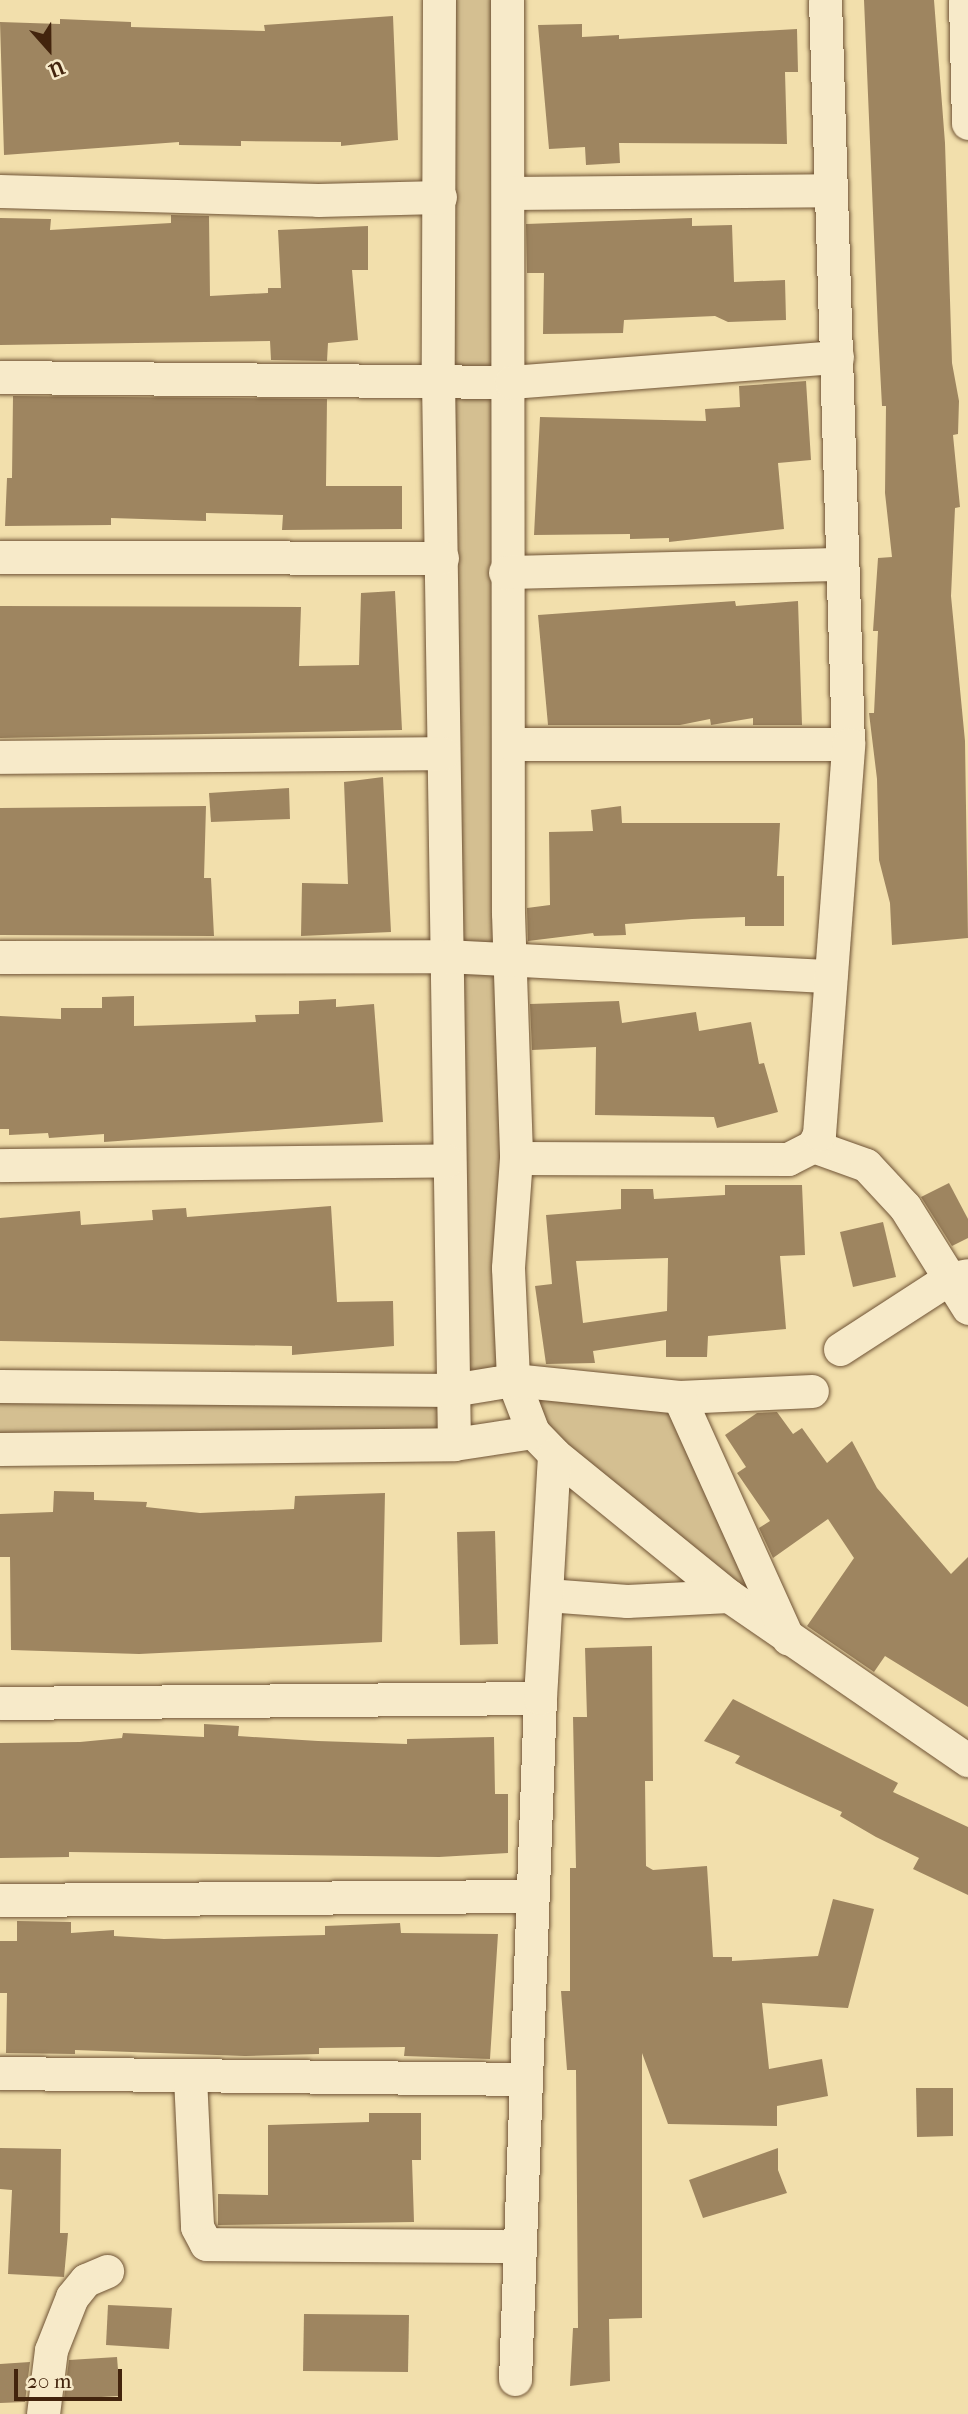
<!DOCTYPE html>
<style>
body{margin:0}
#map{position:relative;width:968px;height:2414px;overflow:hidden;background:#f2dfac;font-family:"IM FELL French Canon",serif}
div>[style]{position:absolute}
.green>*{inset:0;background:#d4bf91}
.building>*{inset:0;background:#9e8560}
.roads{filter:drop-shadow(0 0 2px #6f5335) drop-shadow(0 0 2px #6f5335)}
.minor>*{height:33px;margin:-16.5px;padding:0 16.5px;transform-origin:16.5px;border-radius:16.5px;background:#f7eac9}
span{translate:-50% -50%;white-space:nowrap;text-align:center;line-height:1.15;-webkit-text-stroke:6px #f7eac9;paint-order:stroke}
.north{position:absolute;left:14px;top:14px;width:70px;height:70px;-webkit-text-stroke:5px #f7eac9;paint-order:stroke;rotate:159deg;font-size:19px;font-weight:700;line-height:28px;text-align:center;color:#43240d}
.north::after{content:'';display:block;margin:auto;width:24px;height:32px;background:#43240d;clip-path:polygon(50% 0,100% 100%,50% 72%,0 100%)}
.scale{position:absolute;left:14px;top:2369px;width:108px;height:32px;box-sizing:border-box;border:4px solid #43240d;border-top:0;padding-left:9px;font-size:21px;line-height:24px;white-space:nowrap;color:#43240d;-webkit-text-stroke:5px #f7eac9;paint-order:stroke}
</style>
<div id="map">
<div class="green">
<i style="clip-path:polygon(439px 0,507px 0,513px 1380px,679px 1397px,789px 1640px,599px 1490px,513px 1380px,452px 1390px,454px 1444px,0 1449px,0 1386px,452px 1390px)"></i>
</div>
<div class="building">
<i style="clip-path:polygon(864px 0,934px 0,945px 143px,952px 363px,959px 401px,958px 434px,953px 435px,960px 507px,955px 508px,951px 596px,965px 741px,968px 938px,892px 945px,890px 903px,879px 860px,877px 779px,869px 713px,874px 713px,878px 631px,873px 631px,878px 558px,892px 557px,885px 493px,886px 406px,882px 406px,878px 331px)"></i>
<i style="clip-path:polygon(393px 16px,398px 140px,341px 146px,341px 142px,241px 141px,241px 146px,179px 145px,179px 142px,4px 155px,0 22px,60px 24px,60px 19px,131px 22px,131px 27px,265px 31px,264px 25px)"></i>
<i style="clip-path:polygon(582px 24px,582px 37px,619px 35px,619px 39px,797px 29px,798px 72px,785px 72px,787px 144px,619px 143px,620px 163px,586px 165px,585px 147px,549px 149px,538px 25px)"></i>
<i style="clip-path:polygon(171px 215px,209px 216px,210px 296px,268px 293px,268px 288px,281px 288px,278px 230px,368px 226px,368px 270px,352px 270px,358px 340px,328px 343px,327px 361px,271px 360px,270px 341px,0 345px,0 218px,51px 219px,50px 230px,171px 223px)"></i>
<i style="clip-path:polygon(692px 218px,692px 226px,732px 225px,734px 282px,785px 280px,786px 320px,728px 322px,715px 316px,624px 320px,623px 333px,543px 334px,544px 273px,527px 273px,526px 224px)"></i>
<i style="clip-path:polygon(806px 381px,811px 460px,778px 463px,784px 529px,669px 542px,669px 538px,630px 539px,630px 534px,534px 535px,540px 417px,706px 421px,705px 409px,740px 407px,739px 386px)"></i>
<i style="clip-path:polygon(13px 396px,327px 399px,326px 486px,402px 486px,402px 529px,282px 530px,283px 515px,206px 513px,206px 521px,111px 518px,111px 525px,5px 526px,7px 478px,12px 478px)"></i>
<i style="clip-path:polygon(395px 591px,402px 730px,0 738px,0 606px,301px 607px,299px 666px,359px 665px,361px 593px)"></i>
<i style="clip-path:polygon(735px 601px,736px 606px,798px 601px,802px 725px,753px 725px,753px 718px,711px 725px,710px 719px,680px 725px,548px 725px,538px 615px)"></i>
<i style="clip-path:polygon(383px 777px,391px 932px,301px 936px,302px 883px,348px 884px,344px 782px)"></i>
<i style="clip-path:polygon(289px 788px,290px 819px,211px 822px,209px 793px)"></i>
<i style="clip-path:polygon(206px 806px,204px 878px,211px 878px,214px 936px,0 935px,0 808px)"></i>
<i style="clip-path:polygon(621px 806px,622px 823px,780px 823px,777px 876px,784px 876px,784px 926px,745px 926px,745px 917px,692px 919px,625px 924px,626px 935px,594px 936px,593px 933px,528px 941px,527px 908px,550px 905px,549px 832px,593px 831px,591px 810px)"></i>
<i style="clip-path:polygon(134px 996px,134px 1026px,256px 1022px,255px 1015px,299px 1014px,299px 1001px,336px 999px,336px 1007px,374px 1004px,383px 1122px,104px 1142px,104px 1134px,49px 1138px,48px 1133px,9px 1135px,9px 1129px,0 1129px,0 1016px,61px 1019px,61px 1008px,102px 1008px,102px 997px)"></i>
<i style="clip-path:polygon(619px 1001px,622px 1023px,696px 1012px,699px 1031px,751px 1022px,759px 1064px,764px 1063px,778px 1112px,717px 1128px,714px 1117px,595px 1115px,596px 1047px,532px 1050px,530px 1004px)"></i>
<i style="clip-path:polygon(949px 1183px,968px 1219px,968px 1238px,952px 1246px,921px 1197px)"></i>
<i style="clip-path:polygon(evenodd,725px 1185px,802px 1185px,805px 1255px,780px 1256px,786px 1329px,708px 1336px,707px 1357px,666px 1357px,666px 1340px,593px 1351px,595px 1363px,546px 1364px,535px 1286px,552px 1284px,546px 1215px,621px 1209px,621px 1189px,653px 1189px,654px 1199px,725px 1195px,725px 1185px,668px 1258px,667px 1311px,583px 1323px,576px 1261px,668px 1258px)"></i>
<i style="clip-path:polygon(331px 1206px,337px 1302px,393px 1301px,394px 1346px,292px 1355px,292px 1346px,0 1341px,0 1218px,80px 1211px,81px 1225px,153px 1220px,152px 1210px,186px 1208px,187px 1217px)"></i>
<i style="clip-path:polygon(883px 1222px,896px 1277px,853px 1287px,840px 1232px)"></i>
<i style="clip-path:polygon(777px 1412px,793px 1434px,802px 1428px,827px 1463px,852px 1441px,877px 1488px,951px 1574px,968px 1557px,968px 1707px,885px 1656px,874px 1672px,807px 1626px,854px 1558px,828px 1519px,773px 1558px,759px 1528px,770px 1521px,737px 1473px,746px 1467px,725px 1435px,757px 1413px)"></i>
<i style="clip-path:polygon(54px 1491px,94px 1492px,94px 1500px,147px 1502px,146px 1507px,200px 1513px,294px 1509px,295px 1496px,385px 1493px,382px 1642px,139px 1654px,11px 1650px,10px 1557px,0 1557px,0 1514px,53px 1512px)"></i>
<i style="clip-path:polygon(495px 1531px,498px 1644px,460px 1645px,457px 1532px)"></i>
<i style="clip-path:polygon(652px 1646px,653px 1781px,645px 1781px,646px 1866px,653px 1870px,707px 1866px,713px 1957px,732px 1957px,732px 1961px,818px 1956px,833px 1899px,874px 1909px,848px 2008px,762px 2003px,769px 2069px,822px 2059px,828px 2096px,777px 2106px,777px 2126px,668px 2124px,642px 2053px,642px 2318px,609px 2319px,610px 2381px,570px 2386px,573px 2328px,578px 2328px,576px 2070px,567px 2070px,561px 1991px,570px 1991px,570px 1868px,576px 1868px,573px 1717px,587px 1717px,585px 1648px)"></i>
<i style="clip-path:polygon(733px 1699px,898px 1783px,893px 1792px,968px 1827px,968px 1895px,913px 1869px,919px 1858px,876px 1837px,840px 1816px,842px 1812px,735px 1763px,740px 1756px,704px 1741px)"></i>
<i style="clip-path:polygon(204px 1724px,239px 1726px,238px 1736px,318px 1741px,407px 1744px,407px 1739px,494px 1737px,495px 1794px,508px 1794px,508px 1853px,439px 1857px,69px 1852px,69px 1857px,0 1858px,0 1743px,80px 1742px,122px 1738px,123px 1733px,204px 1737px)"></i>
<i style="clip-path:polygon(17px 1921px,71px 1922px,71px 1933px,114px 1930px,114px 1936px,164px 1939px,325px 1935px,325px 1926px,400px 1923px,401px 1933px,498px 1934px,490px 2059px,404px 2056px,405px 2047px,319px 2048px,319px 2054px,245px 2056px,75px 2050px,75px 2054px,6px 2053px,7px 1993px,0 1993px,0 1941px,17px 1941px)"></i>
<i style="clip-path:polygon(916px 2088px,953px 2088px,953px 2136px,917px 2137px)"></i>
<i style="clip-path:polygon(369px 2113px,421px 2113px,421px 2160px,412px 2160px,414px 2222px,218px 2225px,218px 2194px,268px 2195px,268px 2125px,369px 2122px)"></i>
<i style="clip-path:polygon(0 2148px,61px 2149px,60px 2233px,68px 2233px,64px 2277px,8px 2274px,12px 2190px,0 2189px)"></i>
<i style="clip-path:polygon(778px 2148px,778px 2170px,787px 2193px,703px 2218px,689px 2180px)"></i>
<i style="clip-path:polygon(108px 2305px,172px 2308px,169px 2349px,106px 2345px)"></i>
<i style="clip-path:polygon(304px 2314px,409px 2315px,408px 2372px,303px 2371px)"></i>
<i style="clip-path:polygon(117px 2357px,120px 2396px,64px 2399px,69px 2360px)"></i>
<i style="clip-path:polygon(30px 2362px,25px 2402px,0 2403px,0 2364px)"></i>
</div>
<div class="roads">
<div class="minor">
<i style="left:439px;top:0;width:379px;rotate:90.2deg"></i>
<i style="left:438px;top:379px;width:1065px;rotate:89.14deg"></i>
<i style="left:507px;top:0;width:913px;rotate:89.94deg"></i>
<i style="left:508px;top:913px;width:245px;rotate:88.1deg"></i>
<i style="left:516px;top:1158px;width:110px;rotate:94.2deg"></i>
<i style="left:508px;top:1268px;width:112px;rotate:87.4deg"></i>
<i style="left:513px;top:1380px;width:56px;rotate:69deg"></i>
<i style="left:533px;top:1432px;width:30px;rotate:46deg"></i>
<i style="left:554px;top:1454px;width:225px;rotate:39.1deg"></i>
<i style="left:729px;top:1596px;width:290px;rotate:34.5deg"></i>
<i style="left:965px;top:0;width:123px;rotate:88.6deg"></i>
<i style="left:0;top:191px;width:318px;rotate:1.6deg"></i>
<i style="left:318px;top:200px;width:122px;rotate:-1.4deg"></i>
<i style="left:509px;top:193px;width:322px;rotate:-0.5deg"></i>
<i style="left:0;top:377px;width:511px;rotate:0.56deg"></i>
<i style="left:511px;top:382px;width:327px;rotate:-4.4deg"></i>
<i style="left:0;top:557px;width:442px;rotate:0.1deg"></i>
<i style="left:505px;top:572px;width:335px;rotate:-1.4deg"></i>
<i style="left:511px;top:744px;width:337px"></i>
<i style="left:848px;top:744px;width:744px;rotate:-91.77deg"></i>
<i style="left:0;top:757px;width:443px;rotate:-0.5deg"></i>
<i style="left:0;top:957px;width:445px;rotate:-0.1deg"></i>
<i style="left:445px;top:956px;width:386px;rotate:3deg"></i>
<i style="left:813px;top:1146px;width:56px;rotate:19.7deg"></i>
<i style="left:866px;top:1165px;width:57px;rotate:47.1deg"></i>
<i style="left:905px;top:1207px;width:119px;rotate:58deg"></i>
<i style="left:516px;top:1158px;width:272px;rotate:0.2deg"></i>
<i style="left:788px;top:1159px;width:28px;rotate:-27deg"></i>
<i style="left:813px;top:1146px;width:13px;rotate:-63deg"></i>
<i style="left:819px;top:1134px;width:391px;rotate:-85.7deg"></i>
<i style="left:0;top:1165px;width:447px;rotate:-0.6deg"></i>
<i style="left:840px;top:1349px;width:129px;rotate:-32.9deg"></i>
<i style="left:948px;top:1279px;width:20px;rotate:-11deg"></i>
<i style="left:0;top:1386px;width:452px;rotate:0.5deg"></i>
<i style="left:452px;top:1390px;width:62px;rotate:-9.3deg"></i>
<i style="left:513px;top:1380px;width:167px;rotate:5.8deg"></i>
<i style="left:679px;top:1397px;width:133px;rotate:-2.6deg"></i>
<i style="left:679px;top:1397px;width:265px;rotate:65.7deg"></i>
<i style="left:0;top:1449px;width:454px;rotate:-0.6deg"></i>
<i style="left:454px;top:1444px;width:80px;rotate:-8.6deg"></i>
<i style="left:547px;top:1595px;width:80px;rotate:4.3deg"></i>
<i style="left:627px;top:1601px;width:102px;rotate:-2.8deg"></i>
<i style="left:0;top:1703px;width:540px;rotate:-0.53deg"></i>
<i style="left:0;top:1900px;width:533px;rotate:-0.43deg"></i>
<i style="left:0;top:2073px;width:525px;rotate:0.65deg"></i>
<i style="left:190px;top:2077px;width:150px;rotate:87.3deg"></i>
<i style="left:197px;top:2227px;width:19px;rotate:62deg"></i>
<i style="left:206px;top:2244px;width:312px;rotate:0.4deg"></i>
<i style="left:515px;top:2379px;width:681px;rotate:-87.9deg"></i>
<i style="left:540px;top:1698px;width:244px;rotate:-86.7deg"></i>
<i style="left:43px;top:2414px;width:64px;rotate:-82.9deg"></i>
<i style="left:51px;top:2350px;width:57px;rotate:-68.4deg"></i>
<i style="left:72px;top:2297px;width:22px;rotate:-51deg"></i>
<i style="left:86px;top:2280px;width:23px;rotate:-23deg"></i>
</div>
</div>
<div class="north">U</div>
<div class="scale">20 m</div>
</div>
